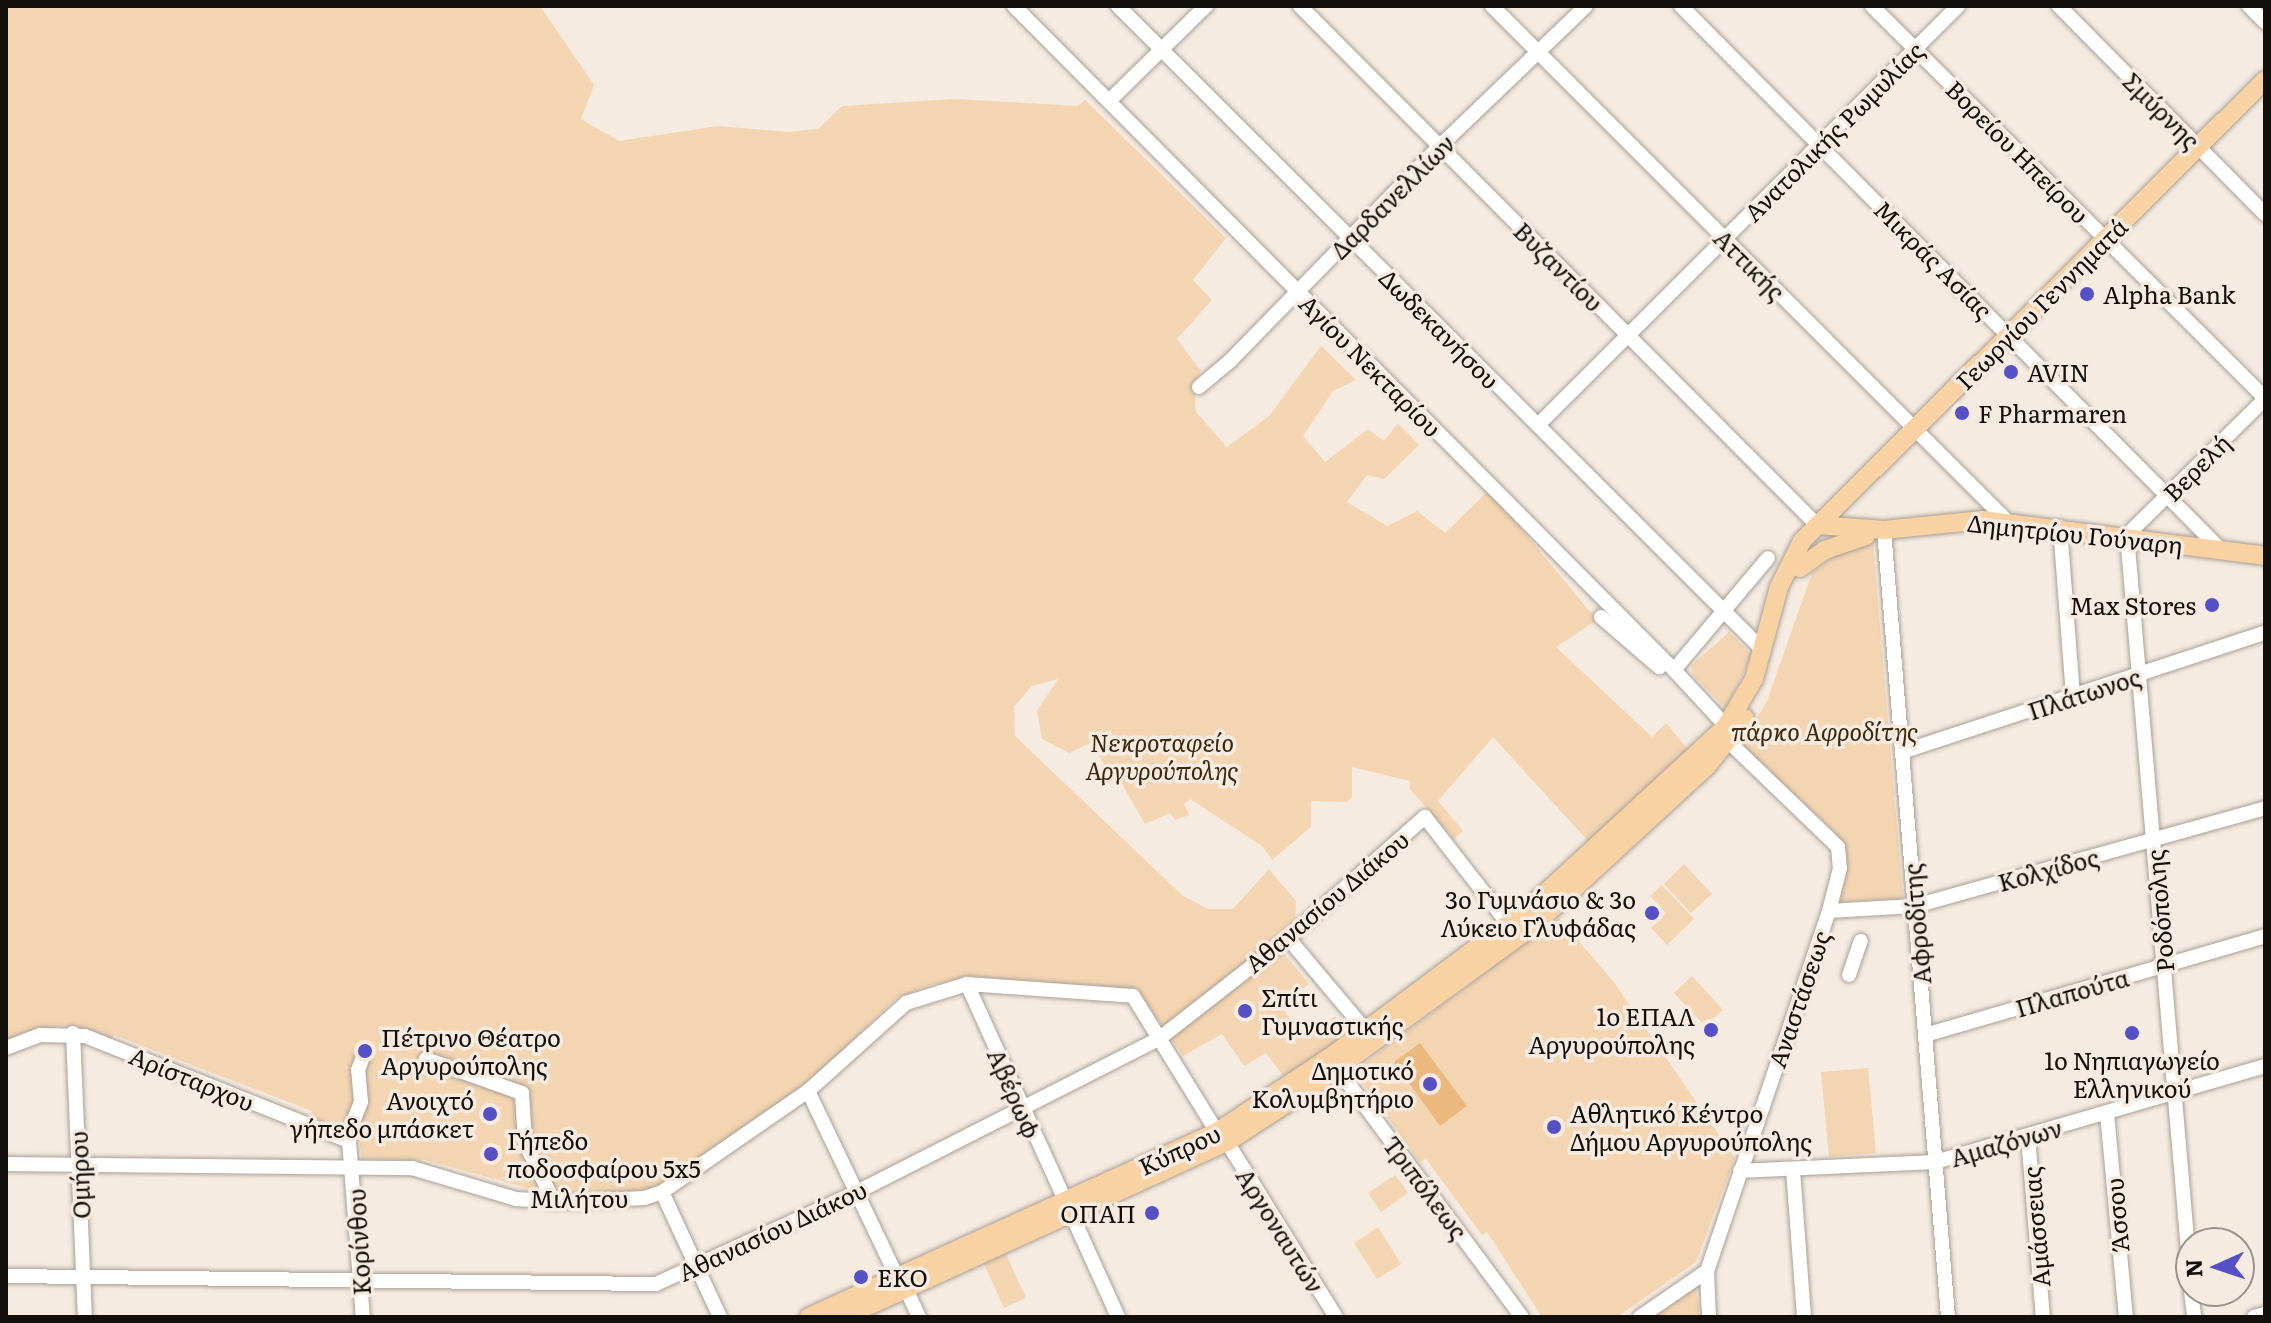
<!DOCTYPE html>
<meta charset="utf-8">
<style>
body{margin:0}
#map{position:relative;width:2271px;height:1323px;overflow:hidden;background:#f5ebe1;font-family:Literata,serif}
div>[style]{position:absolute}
.green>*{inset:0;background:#f4d5b2}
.water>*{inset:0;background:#ebb97e}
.roads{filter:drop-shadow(0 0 2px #a9a096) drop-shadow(0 0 2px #a9a096)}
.minor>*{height:14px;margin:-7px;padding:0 7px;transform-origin:7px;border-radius:7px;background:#fff}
.major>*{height:18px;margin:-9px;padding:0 9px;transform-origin:9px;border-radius:9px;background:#f9d2a4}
.dots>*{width:22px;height:22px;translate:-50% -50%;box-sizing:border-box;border:4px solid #f5ebe1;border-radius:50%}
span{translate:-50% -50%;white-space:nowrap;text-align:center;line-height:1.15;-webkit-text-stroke:7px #f5ebe1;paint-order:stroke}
.street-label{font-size:24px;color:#120f0c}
.poi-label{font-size:24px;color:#120f0c}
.left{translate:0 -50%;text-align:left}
.right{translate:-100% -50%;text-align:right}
.park-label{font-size:24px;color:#3d280e;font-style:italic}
.frame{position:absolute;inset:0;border:8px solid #120f0c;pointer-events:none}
.north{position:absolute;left:2175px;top:1227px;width:80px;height:80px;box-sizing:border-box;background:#f5ebe1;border:2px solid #9a938c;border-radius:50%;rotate:267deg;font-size:22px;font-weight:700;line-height:32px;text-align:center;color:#120f0c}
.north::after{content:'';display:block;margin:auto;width:28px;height:36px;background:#5650c7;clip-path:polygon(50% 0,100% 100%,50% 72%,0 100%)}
</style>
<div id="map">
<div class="green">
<i style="clip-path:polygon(6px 6px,540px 6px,594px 85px,581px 119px,619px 141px,718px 126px,787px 132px,818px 129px,842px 106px,955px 99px,1078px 106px,1085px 100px,1226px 238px,1193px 280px,1212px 300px,1177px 339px,1201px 371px,1194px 382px,1196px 412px,1227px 447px,1269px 416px,1321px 346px,1356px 380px,1333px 391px,1303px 436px,1325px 462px,1368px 429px,1384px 441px,1398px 423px,1419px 445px,1384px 479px,1367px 475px,1347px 502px,1387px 526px,1417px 511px,1445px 533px,1489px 490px,1597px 620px,1556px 647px,1652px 737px,1666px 723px,1690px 752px,1589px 842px,1493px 737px,1438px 801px,1463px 831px,1454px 839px,1410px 789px,1410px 781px,1352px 767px,1352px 797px,1347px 802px,1311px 801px,1311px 827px,1272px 860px,1262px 846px,1190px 799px,1184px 804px,1189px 815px,1175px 820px,1170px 813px,1145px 824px,1119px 779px,1108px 784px,1104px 778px,1110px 773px,1090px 743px,1069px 753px,1042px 739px,1037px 711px,1058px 679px,1032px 686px,1014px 707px,1015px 736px,1183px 896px,1208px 909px,1233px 909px,1269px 869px,1296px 901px,1295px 922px,1163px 1027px,1138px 991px,967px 977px,927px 986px,895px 999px,806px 1086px,663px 1185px,640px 1193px,560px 1197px,425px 1160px,362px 1159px,359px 1138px,312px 1117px,312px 1111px,114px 1035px,111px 1040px,62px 1025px,6px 1040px)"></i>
<i style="clip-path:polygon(1873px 543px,1903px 899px,1840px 902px,1847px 868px,1835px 832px,1741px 745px,1767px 701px,1812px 573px,1840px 552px)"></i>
<i style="clip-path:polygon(1729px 632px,1752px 655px,1726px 709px,1693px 675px,1691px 666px)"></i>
<i style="clip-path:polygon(1684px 864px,1712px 894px,1691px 913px,1664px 884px)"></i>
<i style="clip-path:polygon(1662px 885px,1694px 919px,1667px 945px,1651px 928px,1666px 913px,1650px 896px)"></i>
<i style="clip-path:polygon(1559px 918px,1613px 981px,1735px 1158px,1696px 1262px,1617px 1317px,1542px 1317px,1487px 1232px,1482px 1235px,1426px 1159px,1420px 1162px,1354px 1071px)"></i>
<i style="clip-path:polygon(1282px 951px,1309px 984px,1281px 1006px,1305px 1038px,1335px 1016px,1348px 1034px,1286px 1080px,1266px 1053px,1244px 1066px,1222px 1034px,1183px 1056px,1171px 1038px)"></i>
<i style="clip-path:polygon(1692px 976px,1723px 1010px,1705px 1026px,1674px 993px)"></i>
<i style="clip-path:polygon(1868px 1068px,1876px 1153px,1829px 1157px,1821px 1072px)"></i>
<i style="clip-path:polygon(1395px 1175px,1408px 1193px,1381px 1212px,1368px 1193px)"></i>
<i style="clip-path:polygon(1378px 1227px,1401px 1264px,1377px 1279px,1354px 1243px)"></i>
<i style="clip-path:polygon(1005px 1252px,1026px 1298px,1004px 1308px,983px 1262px)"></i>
<i style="clip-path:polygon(1696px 1287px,1700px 1317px,1655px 1317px)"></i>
</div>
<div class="water">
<i style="clip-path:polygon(1420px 1043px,1467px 1106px,1440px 1126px,1394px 1062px)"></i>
</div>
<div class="roads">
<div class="minor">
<i style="left:1014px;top:6px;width:936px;rotate:45.17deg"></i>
<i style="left:1674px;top:670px;width:76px;rotate:47.1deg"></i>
<i style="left:1726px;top:726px;width:17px;rotate:77deg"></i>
<i style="left:1730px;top:743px;width:150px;rotate:43.9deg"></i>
<i style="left:1838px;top:847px;width:21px;rotate:85deg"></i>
<i style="left:1840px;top:868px;width:44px;rotate:104.3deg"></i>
<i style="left:1829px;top:911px;width:380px;rotate:108.7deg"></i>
<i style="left:1707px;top:1271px;width:46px;rotate:87.5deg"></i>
<i style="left:1118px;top:6px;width:911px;rotate:44.96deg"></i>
<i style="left:1300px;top:6px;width:733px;rotate:45.11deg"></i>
<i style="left:1492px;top:6px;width:730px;rotate:45deg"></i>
<i style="left:1681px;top:6px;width:764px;rotate:45.21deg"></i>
<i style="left:1872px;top:6px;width:555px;rotate:44.93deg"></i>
<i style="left:2059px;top:6px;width:293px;rotate:45.3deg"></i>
<i style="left:2249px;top:6px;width:23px;rotate:45deg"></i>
<i style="left:1109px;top:101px;width:136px;rotate:-44.4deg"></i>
<i style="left:1199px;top:387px;width:39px;rotate:-40deg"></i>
<i style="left:1229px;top:362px;width:302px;rotate:-45.7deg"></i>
<i style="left:1440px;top:146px;width:202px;rotate:-43.8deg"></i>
<i style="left:1538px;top:425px;width:593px;rotate:-44.93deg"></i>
<i style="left:2060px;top:527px;width:169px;rotate:85.6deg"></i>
<i style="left:1884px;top:530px;width:790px;rotate:85.35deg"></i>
<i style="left:1601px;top:617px;width:77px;rotate:40.8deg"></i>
<i style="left:1674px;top:670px;width:146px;rotate:-50deg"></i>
<i style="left:1902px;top:752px;width:382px;rotate:-18.2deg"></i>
<i style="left:1829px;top:911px;width:86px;rotate:-3.3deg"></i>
<i style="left:1915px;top:906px;width:363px;rotate:-15.6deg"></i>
<i style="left:1288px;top:938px;width:121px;rotate:50deg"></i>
<i style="left:1849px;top:975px;width:36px;rotate:-71deg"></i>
<i style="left:967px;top:984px;width:366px;rotate:65.6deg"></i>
<i style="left:73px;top:1033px;width:284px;rotate:87.6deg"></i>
<i style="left:1925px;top:1035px;width:354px;rotate:-16.2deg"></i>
<i style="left:6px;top:1048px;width:36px;rotate:-21deg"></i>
<i style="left:40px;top:1035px;width:45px;rotate:1.3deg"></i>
<i style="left:85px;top:1036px;width:284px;rotate:21.7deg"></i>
<i style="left:349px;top:1141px;width:177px;rotate:85.5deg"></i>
<i style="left:426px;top:1059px;width:102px;rotate:19.5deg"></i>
<i style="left:522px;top:1093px;width:50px;rotate:86.6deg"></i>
<i style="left:525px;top:1143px;width:66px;rotate:63.8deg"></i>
<i style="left:1331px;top:1060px;width:320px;rotate:53.4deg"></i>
<i style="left:808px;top:1091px;width:206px;rotate:64.4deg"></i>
<i style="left:2107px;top:1113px;width:205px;rotate:84.7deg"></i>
<i style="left:2028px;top:1136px;width:182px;rotate:85.3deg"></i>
<i style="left:346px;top:1140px;width:41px;rotate:-68.5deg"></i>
<i style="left:361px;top:1102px;width:32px;rotate:-95deg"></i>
<i style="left:358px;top:1070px;width:14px;rotate:-69deg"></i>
<i style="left:1227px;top:1142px;width:206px;rotate:58.1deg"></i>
<i style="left:6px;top:1164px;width:406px;rotate:0.6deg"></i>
<i style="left:412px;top:1168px;width:109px;rotate:16.6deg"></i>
<i style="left:516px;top:1199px;width:51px;rotate:3.4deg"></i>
<i style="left:567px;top:1202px;width:77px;rotate:-3deg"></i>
<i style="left:644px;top:1198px;width:19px;rotate:-18deg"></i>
<i style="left:662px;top:1192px;width:178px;rotate:-34.7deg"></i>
<i style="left:808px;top:1091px;width:132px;rotate:-41.9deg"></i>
<i style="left:906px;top:1003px;width:64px;rotate:-17.3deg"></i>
<i style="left:967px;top:984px;width:166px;rotate:4.1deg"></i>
<i style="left:1133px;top:996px;width:160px;rotate:58.3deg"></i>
<i style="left:1793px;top:1170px;width:147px;rotate:85.7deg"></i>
<i style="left:1740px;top:1171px;width:195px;rotate:-2.6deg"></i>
<i style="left:1935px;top:1162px;width:344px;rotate:-16.2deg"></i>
<i style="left:662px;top:1192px;width:138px;rotate:65.1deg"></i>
<i style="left:6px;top:1276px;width:650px;rotate:0.71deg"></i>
<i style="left:656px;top:1284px;width:223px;rotate:-24.6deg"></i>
<i style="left:859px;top:1191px;width:338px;rotate:-26.9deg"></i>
<i style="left:1160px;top:1038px;width:162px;rotate:-38deg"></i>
<i style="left:1288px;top:938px;width:183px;rotate:-41.5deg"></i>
<i style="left:1425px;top:817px;width:143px;rotate:52.1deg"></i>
<i style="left:2191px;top:1286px;width:754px;rotate:-94.87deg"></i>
<i style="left:2127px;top:535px;width:194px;rotate:-44.6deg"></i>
<i style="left:906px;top:1289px;width:31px;rotate:65deg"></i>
<i style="left:2191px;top:1291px;width:26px;rotate:83deg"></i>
<i style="left:1640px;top:1317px;width:81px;rotate:-34.5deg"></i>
<i style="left:2254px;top:1317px;width:11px;rotate:-15deg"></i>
</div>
<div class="major">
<i style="left:1817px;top:525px;width:67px;rotate:4.3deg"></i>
<i style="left:1884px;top:530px;width:99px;rotate:-5.8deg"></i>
<i style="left:1982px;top:520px;width:285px;rotate:7.2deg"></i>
<i style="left:1800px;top:568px;width:31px;rotate:-36deg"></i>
<i style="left:1825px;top:550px;width:43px;rotate:-18.9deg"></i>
<i style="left:809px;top:1317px;width:448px;rotate:-24.4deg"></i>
<i style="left:1217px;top:1132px;width:134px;rotate:-33.5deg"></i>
<i style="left:1329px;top:1058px;width:249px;rotate:-36.8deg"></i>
<i style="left:1528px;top:909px;width:270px;rotate:-42.7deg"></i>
<i style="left:1726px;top:726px;width:55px;rotate:-59.2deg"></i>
<i style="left:1754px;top:679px;width:95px;rotate:-74.8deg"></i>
<i style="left:1779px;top:587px;width:51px;rotate:-63.4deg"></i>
<i style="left:1802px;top:541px;width:653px;rotate:-44.88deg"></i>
<i style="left:844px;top:1317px;width:421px;rotate:-24.6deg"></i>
<i style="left:1227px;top:1142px;width:99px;rotate:-33deg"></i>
<i style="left:1310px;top:1088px;width:276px;rotate:-36deg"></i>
<i style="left:1533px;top:926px;width:236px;rotate:-42.6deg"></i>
<i style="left:1707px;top:766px;width:61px;rotate:-51.6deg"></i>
</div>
</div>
<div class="dots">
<i style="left:2087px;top:294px;background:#5650c7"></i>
<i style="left:2011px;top:372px;background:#5650c7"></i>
<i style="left:1962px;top:413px;background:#5650c7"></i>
<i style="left:2212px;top:605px;background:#5650c7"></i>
<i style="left:1652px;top:913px;background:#5650c7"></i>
<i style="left:1245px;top:1011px;background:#5650c7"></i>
<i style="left:1711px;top:1030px;background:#5650c7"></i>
<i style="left:2132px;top:1033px;background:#5650c7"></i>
<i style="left:365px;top:1051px;background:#5650c7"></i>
<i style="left:1430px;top:1084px;background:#5650c7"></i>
<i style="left:490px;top:1114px;background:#5650c7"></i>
<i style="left:1554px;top:1127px;background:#5650c7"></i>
<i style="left:491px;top:1154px;background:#5650c7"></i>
<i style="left:1152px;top:1213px;background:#5650c7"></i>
<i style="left:861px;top:1277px;background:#5650c7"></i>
</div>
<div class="street-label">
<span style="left:2162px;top:110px;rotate:45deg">Σμύρνης</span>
<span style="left:1833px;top:131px;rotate:-45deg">Ανατολικής Ρωμυλίας</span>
<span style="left:2018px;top:151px;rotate:45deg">Βορείου Ηπείρου</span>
<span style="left:1392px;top:196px;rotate:-45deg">Δαρδανελλίων</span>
<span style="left:1934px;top:259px;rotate:45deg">Μικράς Ασίας</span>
<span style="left:1750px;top:264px;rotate:45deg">Αττικής</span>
<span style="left:1559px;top:266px;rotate:45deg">Βυζαντίου</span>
<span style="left:2041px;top:303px;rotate:-45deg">Γεωργίου Γεννηματά</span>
<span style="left:1440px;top:328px;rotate:45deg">Δωδεκανήσου</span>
<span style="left:1371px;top:365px;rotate:45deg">Αγίου Νεκταρίου</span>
<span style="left:2196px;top:467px;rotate:-45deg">Βερελή</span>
<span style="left:2075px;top:533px;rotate:6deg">Δημητρίου Γούναρη</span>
<span style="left:2084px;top:693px;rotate:-18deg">Πλάτωνος</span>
<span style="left:2048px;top:869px;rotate:-15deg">Κολχίδος</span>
<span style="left:1326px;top:901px;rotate:-40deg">Αθανασίου Διάκου</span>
<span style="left:2159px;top:911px;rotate:-95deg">Ροδόπολης</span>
<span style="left:1916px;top:924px;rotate:-95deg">Αφροδίτης</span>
<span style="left:2072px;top:992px;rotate:-16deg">Πλαπούτα</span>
<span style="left:1798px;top:999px;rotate:-71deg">Αναστάσεως</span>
<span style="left:192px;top:1078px;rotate:22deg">Αρίσταρχου</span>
<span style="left:1015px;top:1093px;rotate:66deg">Αβέρωφ</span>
<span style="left:2006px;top:1142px;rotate:-16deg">Αμαζόνων</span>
<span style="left:1179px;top:1149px;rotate:-25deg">Κύπρου</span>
<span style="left:79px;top:1175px;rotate:-92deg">Ομήρου</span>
<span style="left:1426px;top:1187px;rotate:53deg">Τριπόλεως</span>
<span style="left:579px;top:1198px">Μιλήτου</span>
<span style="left:2116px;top:1215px;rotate:-95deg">Άσσου</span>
<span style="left:2035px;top:1227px;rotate:-95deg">Αμάσσειας</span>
<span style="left:772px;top:1230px;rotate:-25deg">Αθανασίου Διάκου</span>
<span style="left:1281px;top:1230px;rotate:58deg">Αργοναυτών</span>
<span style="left:358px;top:1242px;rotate:-93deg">Κορίνθου</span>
</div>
<div class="poi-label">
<span class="left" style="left:2103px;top:294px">Alpha Bank</span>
<span class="left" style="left:2027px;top:372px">AVIN</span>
<span class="left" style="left:1978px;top:413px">F Pharmaren</span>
<span class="right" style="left:2196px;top:605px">Max Stores</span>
<span class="right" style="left:1636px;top:913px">3ο Γυμνάσιο &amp; 3ο<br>Λύκειο Γλυφάδας</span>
<span class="left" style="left:1261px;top:1011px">Σπίτι<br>Γυμναστικής</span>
<span class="right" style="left:1695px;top:1030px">1o ΕΠΑΛ<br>Αργυρούπολης</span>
<span class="left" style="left:381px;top:1051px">Πέτρινο Θέατρο<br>Αργυρούπολης</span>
<span style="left:2132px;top:1074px">1ο Νηπιαγωγείο<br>Ελληνικού</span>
<span class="right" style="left:1414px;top:1084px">Δημοτικό<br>Κολυμβητήριο</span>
<span class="right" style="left:474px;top:1114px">Ανοιχτό<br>γήπεδο μπάσκετ</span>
<span class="left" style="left:1570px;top:1127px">Αθλητικό Κέντρο<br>Δήμου Αργυρούπολης</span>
<span class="left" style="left:507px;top:1154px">Γήπεδο<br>ποδοσφαίρου 5x5</span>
<span class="right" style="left:1136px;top:1213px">ΟΠΑΠ</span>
<span class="left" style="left:877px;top:1277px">EKO</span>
</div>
<div class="park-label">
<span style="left:1825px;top:731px">πάρκο Αφροδίτης</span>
<span style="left:1162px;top:756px">Νεκροταφείο<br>Αργυρούπολης</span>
</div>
<div class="frame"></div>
<div class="north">N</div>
</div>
